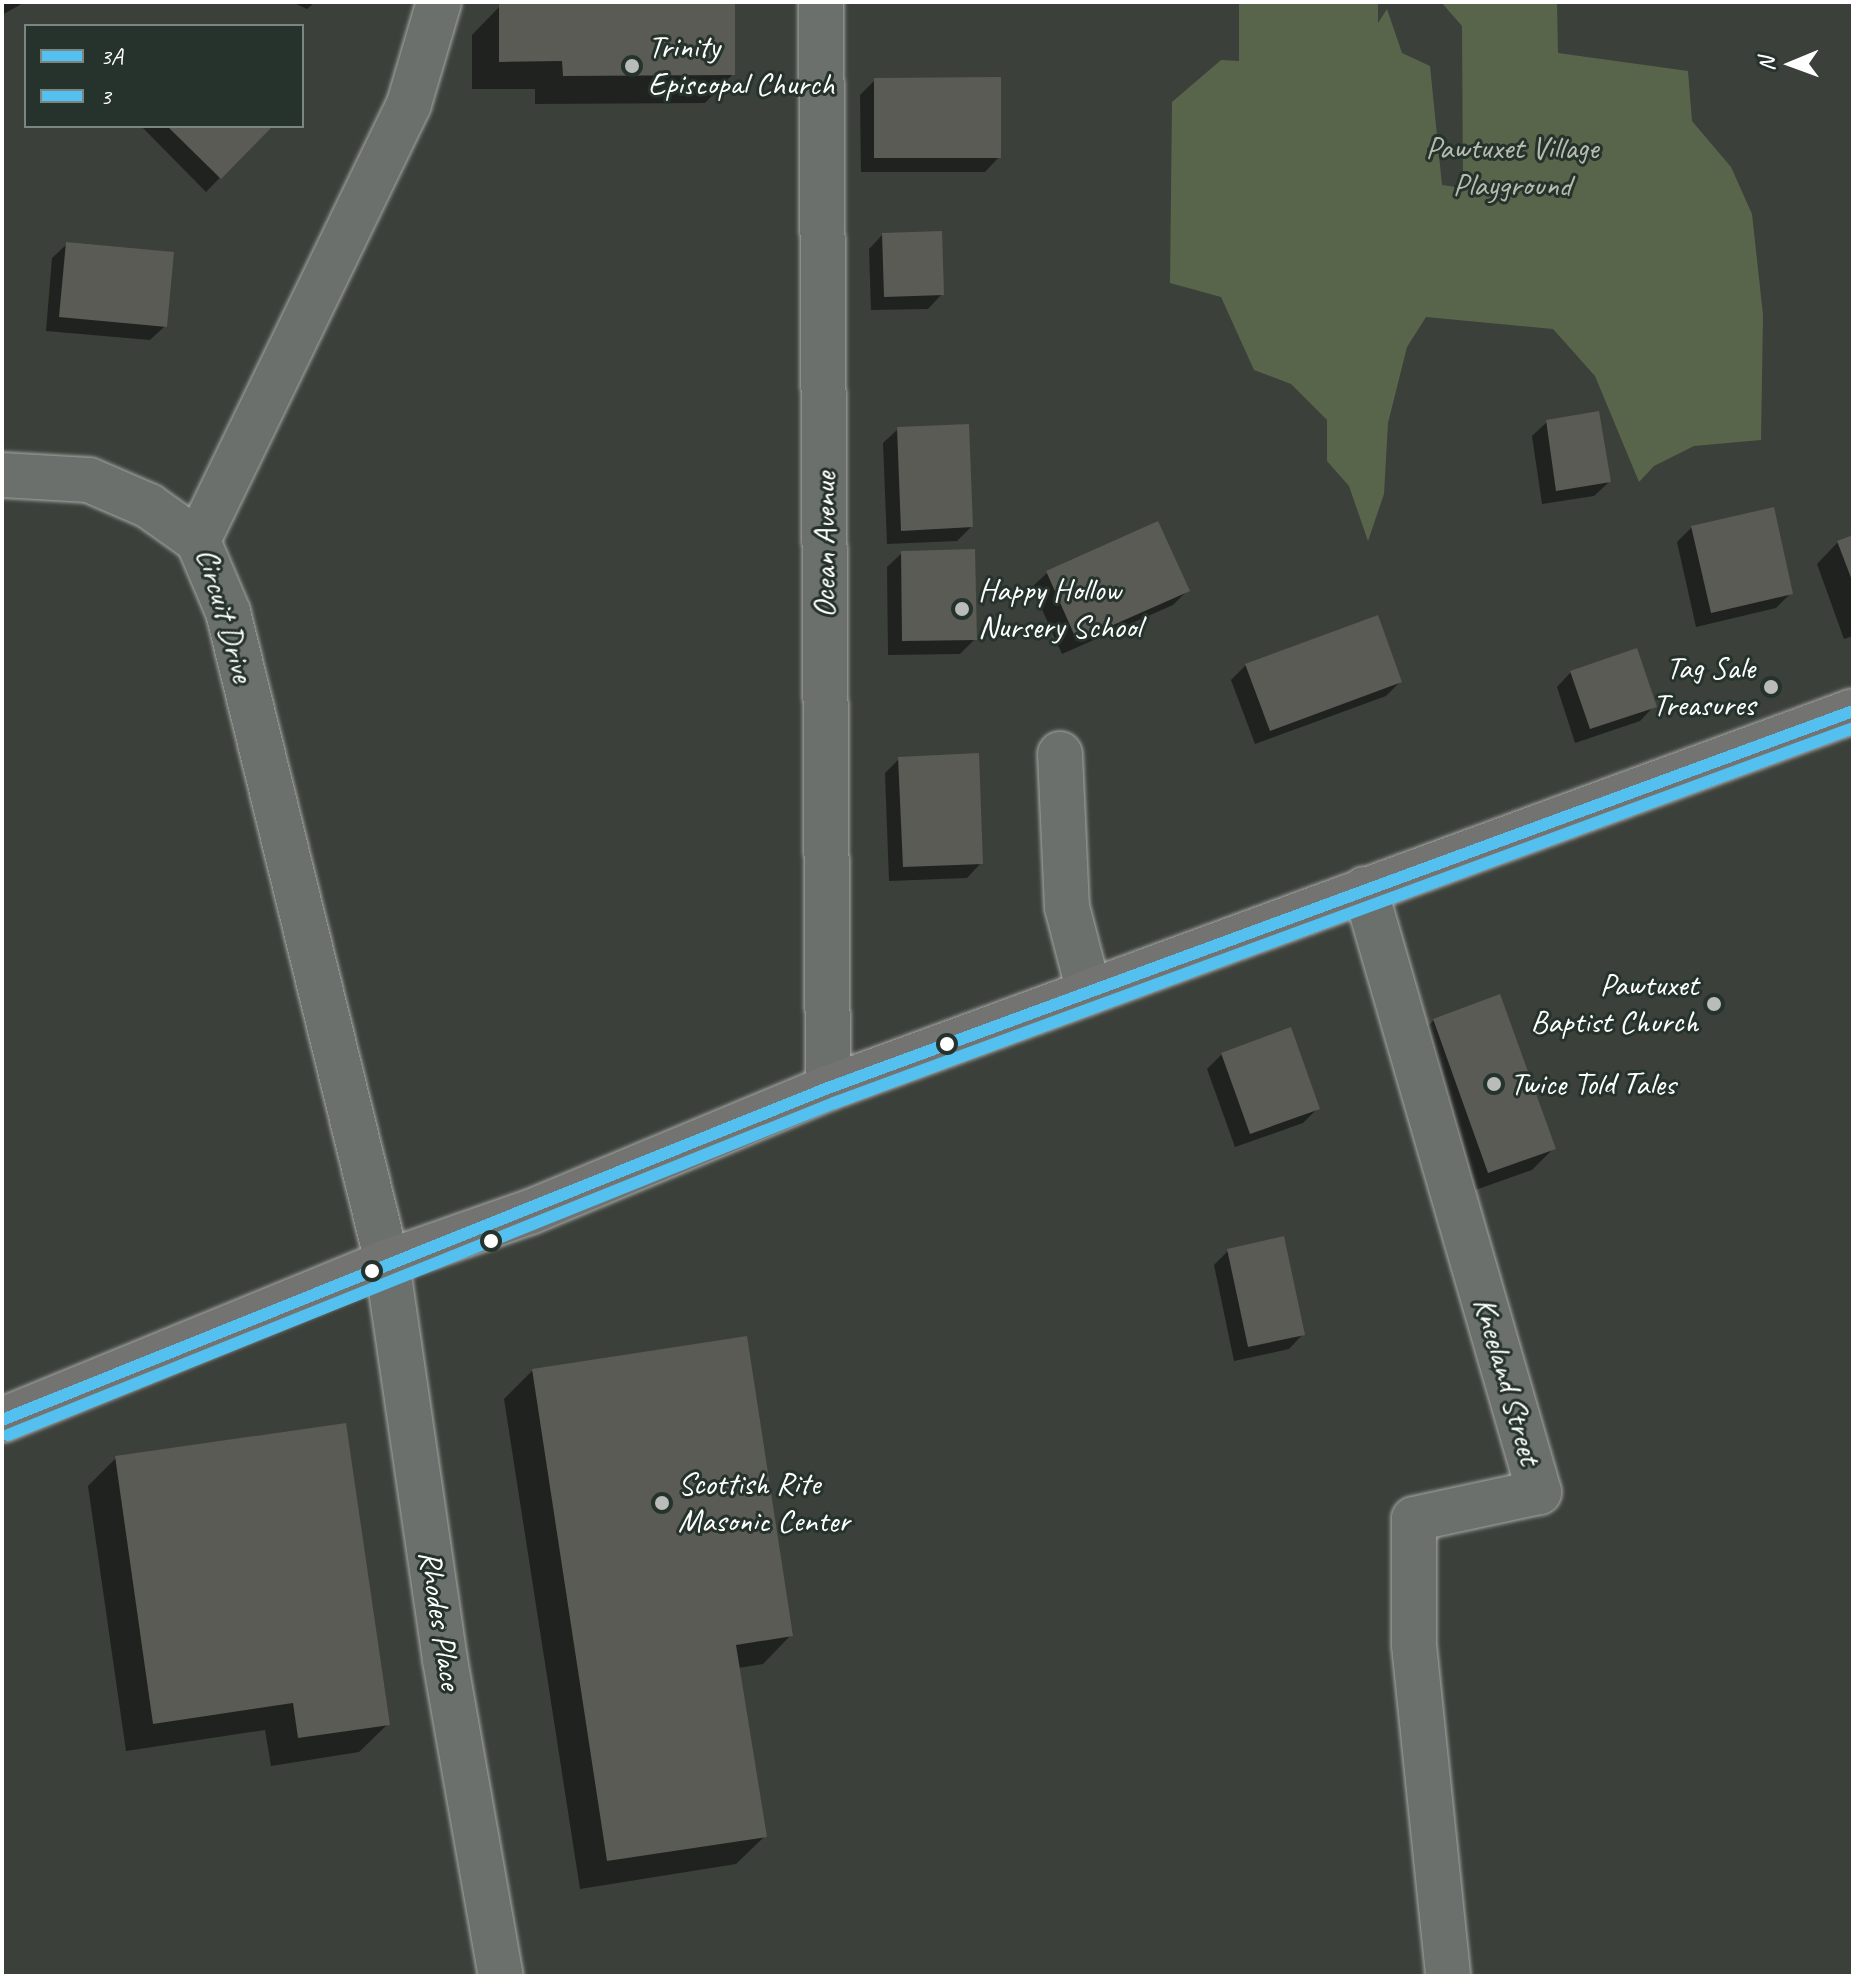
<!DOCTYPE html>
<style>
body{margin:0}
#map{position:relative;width:1855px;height:1978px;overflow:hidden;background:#3b403a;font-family:Caveat,sans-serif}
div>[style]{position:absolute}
.green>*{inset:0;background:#59654a}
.shadow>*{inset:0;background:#0007}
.building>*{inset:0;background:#595b54}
.roads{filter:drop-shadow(0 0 2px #a7a9a6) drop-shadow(0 0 2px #a7a9a6)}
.minor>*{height:44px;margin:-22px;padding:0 22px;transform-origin:22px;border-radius:22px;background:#6c706d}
.major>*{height:44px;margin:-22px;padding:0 22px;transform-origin:22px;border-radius:22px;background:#737471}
.bus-1>*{height:12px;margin:-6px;padding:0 6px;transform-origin:6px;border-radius:6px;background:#53c0ef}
.bus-2>*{height:12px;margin:-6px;padding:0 6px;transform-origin:6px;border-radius:6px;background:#53c0ef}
.dots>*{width:22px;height:22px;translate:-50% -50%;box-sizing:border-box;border:4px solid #26332d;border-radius:50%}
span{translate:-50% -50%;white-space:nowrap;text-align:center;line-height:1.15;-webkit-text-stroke:6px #26332d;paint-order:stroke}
.poi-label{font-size:32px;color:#fff}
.left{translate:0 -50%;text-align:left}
.right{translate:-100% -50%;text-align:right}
.park-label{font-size:32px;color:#b7bcae}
.street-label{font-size:32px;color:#fff}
.frame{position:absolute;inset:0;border:4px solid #fff;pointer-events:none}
.legend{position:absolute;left:24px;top:24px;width:280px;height:104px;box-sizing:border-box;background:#26332d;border:2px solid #7d8581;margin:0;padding:10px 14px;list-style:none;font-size:24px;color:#fff}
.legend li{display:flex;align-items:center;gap:16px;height:40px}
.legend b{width:40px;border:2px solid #7d8581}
.north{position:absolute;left:1751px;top:24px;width:80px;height:80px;-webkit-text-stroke:6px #26332d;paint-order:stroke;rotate:269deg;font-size:22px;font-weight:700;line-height:32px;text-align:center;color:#fff}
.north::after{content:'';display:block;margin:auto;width:28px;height:36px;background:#fff;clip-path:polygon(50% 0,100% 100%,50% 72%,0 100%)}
</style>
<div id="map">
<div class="green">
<i style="clip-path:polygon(1239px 2px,1378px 2px,1378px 23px,1387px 9px,1402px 53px,1430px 66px,1442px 185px,1463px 188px,1462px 26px,1441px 2px,1557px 2px,1558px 53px,1688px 71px,1692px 121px,1731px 167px,1752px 214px,1763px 315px,1761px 440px,1694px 446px,1654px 466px,1639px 482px,1595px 376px,1553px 329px,1426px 317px,1407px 347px,1388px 423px,1384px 494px,1368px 541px,1349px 486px,1327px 461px,1327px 420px,1291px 384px,1254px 370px,1221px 297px,1170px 283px,1172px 102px,1221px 60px,1239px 61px)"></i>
</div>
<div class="shadow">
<i style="clip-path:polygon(2px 2px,25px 2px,2px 15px)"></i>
<i style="clip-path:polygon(292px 2px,315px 2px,307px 9px)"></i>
<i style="clip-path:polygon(512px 2px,733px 2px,733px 74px,705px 103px,535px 104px,535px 89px,472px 89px,472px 35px,500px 6px)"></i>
<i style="clip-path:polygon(875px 80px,999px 157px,985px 172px,861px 172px,860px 95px)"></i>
<i style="clip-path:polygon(141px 126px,270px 126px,206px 192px)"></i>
<i style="clip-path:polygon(883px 234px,942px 294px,928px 309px,871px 310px,869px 249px)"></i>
<i style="clip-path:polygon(67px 244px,165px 326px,150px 340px,46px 331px,52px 258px)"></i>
<i style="clip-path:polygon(1547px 422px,1609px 482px,1594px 496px,1542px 504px,1532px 436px)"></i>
<i style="clip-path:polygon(898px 429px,971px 527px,957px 541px,887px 544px,883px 443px)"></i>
<i style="clip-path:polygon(1692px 527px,1790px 594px,1776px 608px,1696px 627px,1677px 542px)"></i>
<i style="clip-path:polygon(1853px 537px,1853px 636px,1844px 639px,1817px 564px,1838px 542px)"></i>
<i style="clip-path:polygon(902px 553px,975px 639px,960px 654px,888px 655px,887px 567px)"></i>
<i style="clip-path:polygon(1047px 573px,1187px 591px,1173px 605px,1062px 654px,1032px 587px)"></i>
<i style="clip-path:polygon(1246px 665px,1400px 682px,1386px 696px,1255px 744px,1231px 680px)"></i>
<i style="clip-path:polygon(1571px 672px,1654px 706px,1640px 721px,1575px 743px,1557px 687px)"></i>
<i style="clip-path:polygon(899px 759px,981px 863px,967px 878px,889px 881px,885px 773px)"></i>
<i style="clip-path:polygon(1434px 1020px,1554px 1148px,1532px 1170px,1467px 1193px,1412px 1042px)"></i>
<i style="clip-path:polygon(1222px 1054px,1318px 1108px,1303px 1123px,1235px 1147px,1207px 1069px)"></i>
<i style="clip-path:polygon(1228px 1251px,1303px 1334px,1289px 1349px,1234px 1361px,1214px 1265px)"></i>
<i style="clip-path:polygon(532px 1371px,791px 1635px,763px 1664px,738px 1668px,765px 1836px,736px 1864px,580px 1889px,504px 1399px)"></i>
<i style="clip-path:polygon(116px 1458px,388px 1724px,359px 1752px,271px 1766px,265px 1730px,126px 1751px,88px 1486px)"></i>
</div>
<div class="building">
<i style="clip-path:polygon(524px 2px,735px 2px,735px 75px,563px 76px,562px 61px,499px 62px,499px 4px)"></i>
<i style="clip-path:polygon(1001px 77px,1001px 158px,874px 158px,874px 78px)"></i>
<i style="clip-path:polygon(167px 126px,273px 126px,221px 179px)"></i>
<i style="clip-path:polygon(942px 231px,944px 295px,884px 297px,882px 233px)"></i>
<i style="clip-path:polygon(66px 242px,174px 252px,167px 327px,59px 317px)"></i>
<i style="clip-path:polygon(1599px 411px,1611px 482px,1556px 491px,1546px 420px)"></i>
<i style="clip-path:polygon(969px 424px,973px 527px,901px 531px,897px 427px)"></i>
<i style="clip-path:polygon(1774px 507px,1793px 594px,1711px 613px,1691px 526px)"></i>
<i style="clip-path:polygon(1158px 521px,1190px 591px,1077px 641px,1046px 571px)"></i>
<i style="clip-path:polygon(1853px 535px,1853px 583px,1837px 541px)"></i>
<i style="clip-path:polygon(975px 549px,977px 640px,902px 641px,901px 551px)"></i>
<i style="clip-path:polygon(1378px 615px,1402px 682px,1270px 731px,1245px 664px)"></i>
<i style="clip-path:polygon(1637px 648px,1657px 707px,1590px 729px,1570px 671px)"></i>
<i style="clip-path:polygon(979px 753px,983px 864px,903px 867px,898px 757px)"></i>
<i style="clip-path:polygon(1500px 994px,1556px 1149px,1488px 1173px,1433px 1019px)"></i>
<i style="clip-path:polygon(1291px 1027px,1320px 1109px,1250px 1134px,1221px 1053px)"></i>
<i style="clip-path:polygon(1284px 1236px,1305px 1335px,1248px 1347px,1227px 1249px)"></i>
<i style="clip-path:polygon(747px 1336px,793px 1636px,736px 1645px,767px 1837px,607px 1861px,532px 1369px)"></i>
<i style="clip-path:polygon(346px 1423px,390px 1725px,298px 1738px,293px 1703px,153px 1724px,115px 1456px)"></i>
</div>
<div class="roads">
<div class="minor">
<i style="left:439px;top:2px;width:106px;rotate:106.4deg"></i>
<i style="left:409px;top:104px;width:485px;rotate:115.8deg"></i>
<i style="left:198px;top:541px;width:77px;rotate:67.1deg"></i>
<i style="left:228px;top:612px;width:669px;rotate:76.25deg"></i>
<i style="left:387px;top:1262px;width:402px;rotate:81.7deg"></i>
<i style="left:445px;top:1660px;width:321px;rotate:80deg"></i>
<i style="left:821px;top:2px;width:1086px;rotate:89.63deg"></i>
<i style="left:2px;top:475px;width:87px;rotate:3.3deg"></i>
<i style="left:89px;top:480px;width:65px;rotate:23.4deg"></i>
<i style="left:149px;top:506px;width:60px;rotate:35.5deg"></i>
<i style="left:1060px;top:754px;width:153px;rotate:87.4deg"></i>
<i style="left:1067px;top:907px;width:88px;rotate:75.5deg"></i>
<i style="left:1365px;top:889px;width:628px;rotate:73.9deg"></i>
<i style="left:1539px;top:1492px;width:128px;rotate:167.8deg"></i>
<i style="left:1414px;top:1519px;width:126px;rotate:90deg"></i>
<i style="left:1414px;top:1645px;width:333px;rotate:84.1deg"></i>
</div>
<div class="major">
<i style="left:2px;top:1420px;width:416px;rotate:-22.3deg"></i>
<i style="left:387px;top:1262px;width:151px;rotate:-19.3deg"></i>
<i style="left:530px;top:1212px;width:323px;rotate:-22.6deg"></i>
<i style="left:828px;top:1088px;width:1092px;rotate:-20.19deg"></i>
</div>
</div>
<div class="bus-1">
<i style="left:2px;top:1420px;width:890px;rotate:-21.9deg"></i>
<i style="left:828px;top:1088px;width:1092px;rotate:-20.19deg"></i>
</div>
<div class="bus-2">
<i style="left:8px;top:1435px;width:890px;rotate:-21.9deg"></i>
<i style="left:834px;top:1103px;width:1086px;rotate:-20.2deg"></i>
</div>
<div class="dots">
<i style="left:632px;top:66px;background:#babcba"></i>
<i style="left:962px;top:609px;background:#babcba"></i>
<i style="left:1771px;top:687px;background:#babcba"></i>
<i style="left:1714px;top:1004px;background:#babcba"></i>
<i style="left:947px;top:1044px;background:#fff"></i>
<i style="left:1494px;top:1084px;background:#babcba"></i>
<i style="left:491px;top:1241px;background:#fff"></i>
<i style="left:372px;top:1271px;background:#fff"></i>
<i style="left:662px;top:1503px;background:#babcba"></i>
</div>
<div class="poi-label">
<span class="left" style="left:648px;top:66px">Trinity<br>Episcopal Church</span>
<span class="left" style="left:978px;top:609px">Happy Hollow<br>Nursery School</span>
<span class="right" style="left:1755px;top:687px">Tag Sale<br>Treasures</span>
<span class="right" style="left:1698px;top:1004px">Pawtuxet<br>Baptist Church</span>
<span class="left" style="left:1510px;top:1084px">Twice Told Tales</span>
<span class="left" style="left:678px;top:1503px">Scottish Rite<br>Masonic Center</span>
</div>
<div class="park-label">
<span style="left:1512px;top:167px">Pawtuxet Village<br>Playground</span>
</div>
<div class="street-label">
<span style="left:825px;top:545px;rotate:-90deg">Ocean Avenue</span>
<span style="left:225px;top:615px;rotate:74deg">Circuit Drive</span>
<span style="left:1507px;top:1381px;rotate:74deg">Kneeland Street</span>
<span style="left:440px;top:1620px;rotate:81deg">Rhodes Place</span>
</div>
<div class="frame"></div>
<ul class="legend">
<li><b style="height:10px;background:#53c0ef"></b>3A</li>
<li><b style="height:10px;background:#53c0ef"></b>3</li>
</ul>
<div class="north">N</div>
</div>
